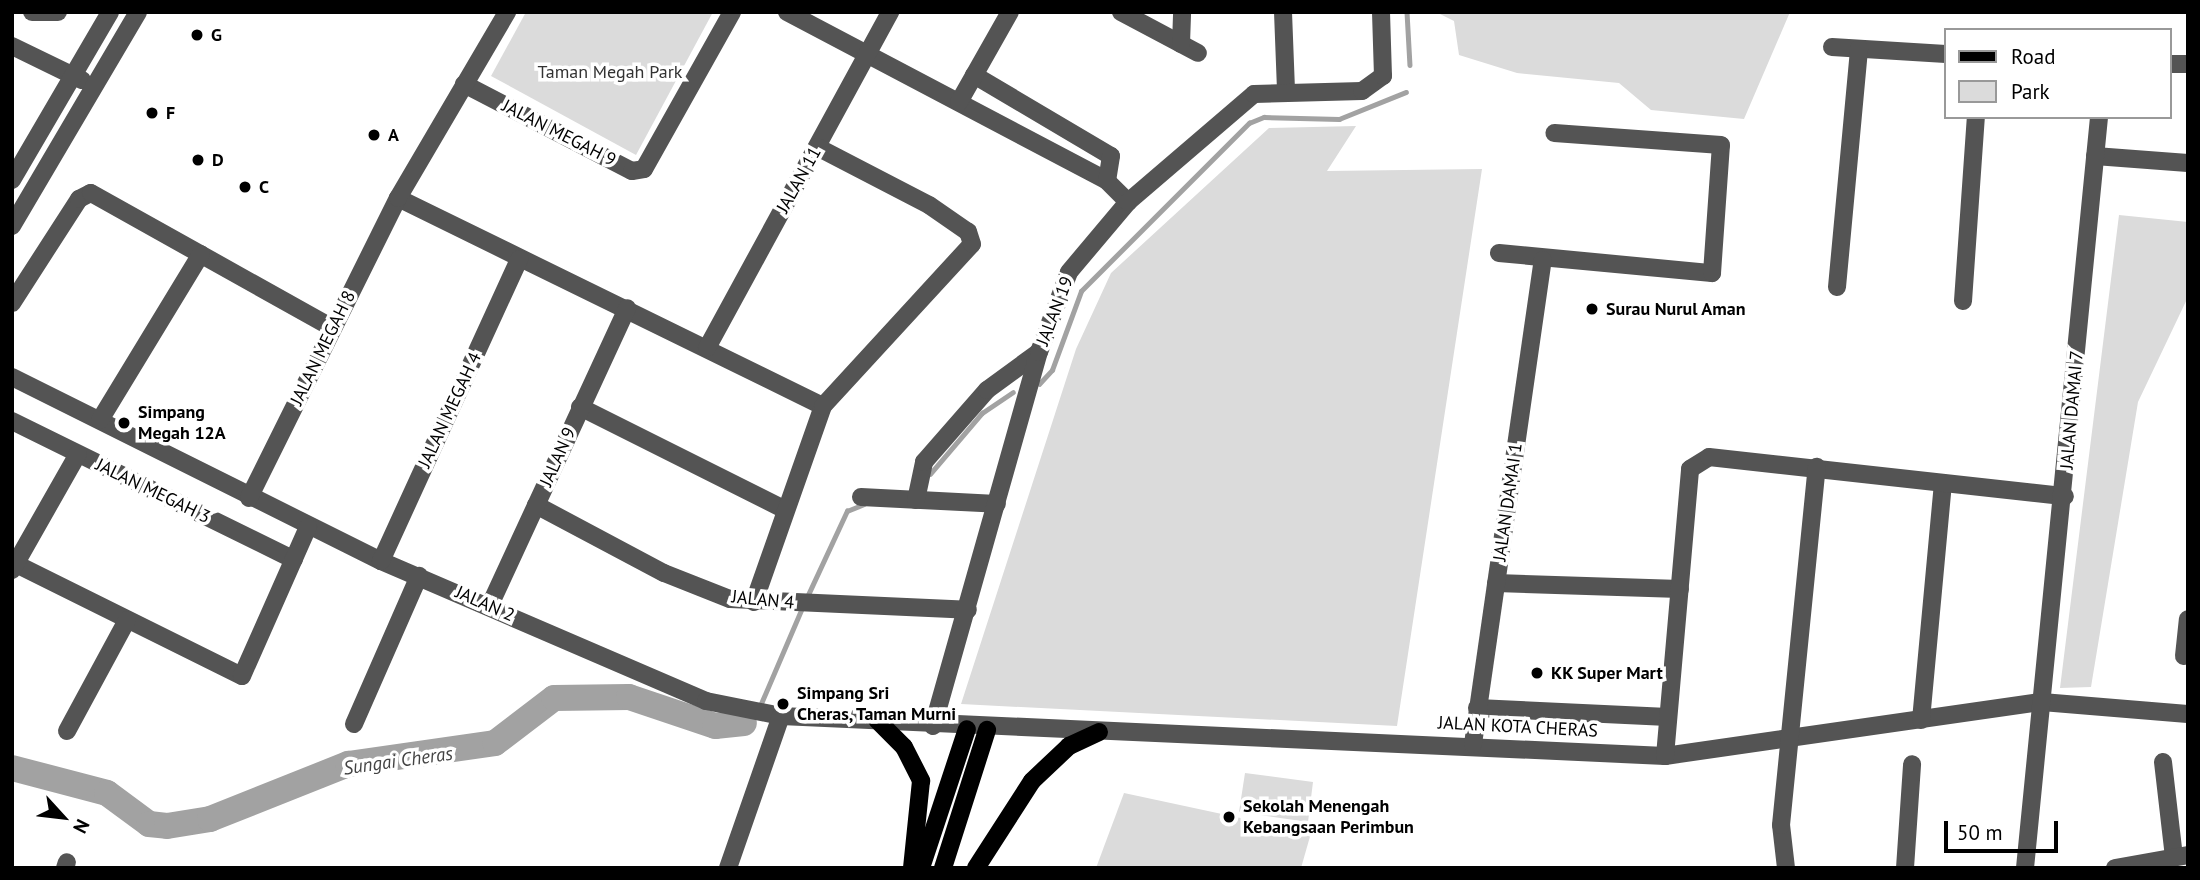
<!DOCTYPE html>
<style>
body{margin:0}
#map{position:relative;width:2200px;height:880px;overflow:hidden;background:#fff;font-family:"PT Sans",sans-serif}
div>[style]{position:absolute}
.green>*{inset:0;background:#dbdbdb}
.stream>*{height:4.5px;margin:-2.25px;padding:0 2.25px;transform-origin:2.25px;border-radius:2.25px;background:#a2a2a2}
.river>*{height:26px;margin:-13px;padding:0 13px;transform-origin:13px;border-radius:13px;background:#a2a2a2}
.minor>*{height:18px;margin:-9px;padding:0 9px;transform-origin:9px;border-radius:9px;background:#545454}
.major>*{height:18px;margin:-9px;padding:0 9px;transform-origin:9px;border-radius:9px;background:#000}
.dots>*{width:19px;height:19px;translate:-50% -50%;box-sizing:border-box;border:4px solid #fff;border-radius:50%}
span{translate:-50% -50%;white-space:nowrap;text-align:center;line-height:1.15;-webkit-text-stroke:7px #fff;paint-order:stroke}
.poi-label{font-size:18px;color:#000;font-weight:700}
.left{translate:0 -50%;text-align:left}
.park-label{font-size:18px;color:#323232}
.street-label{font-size:18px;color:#000}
.water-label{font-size:19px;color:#434343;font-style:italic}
.frame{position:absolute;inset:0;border:14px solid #000;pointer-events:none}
.legend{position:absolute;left:1944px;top:28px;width:228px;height:91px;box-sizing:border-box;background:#fff;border:2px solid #999;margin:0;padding:9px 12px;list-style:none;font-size:21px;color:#000}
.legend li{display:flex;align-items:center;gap:14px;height:35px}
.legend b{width:35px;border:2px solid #999}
.north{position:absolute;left:28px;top:782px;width:70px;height:70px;-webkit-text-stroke:5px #fff;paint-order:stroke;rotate:117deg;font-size:19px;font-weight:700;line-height:28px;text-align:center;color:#000}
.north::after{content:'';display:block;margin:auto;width:24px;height:32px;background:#000;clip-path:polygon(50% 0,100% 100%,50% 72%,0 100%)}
.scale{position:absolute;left:1944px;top:821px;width:114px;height:32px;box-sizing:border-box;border:4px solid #000;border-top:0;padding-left:9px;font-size:21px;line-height:24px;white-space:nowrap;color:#000;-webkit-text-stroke:5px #fff;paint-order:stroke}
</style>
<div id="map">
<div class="green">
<i style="clip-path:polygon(526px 12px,713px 12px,636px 155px,491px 76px)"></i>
<i style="clip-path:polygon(1436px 12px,1790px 12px,1744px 119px,1651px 110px,1619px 83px,1517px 73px,1459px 55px,1454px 21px)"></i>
<i style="clip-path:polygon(1819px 12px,2188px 12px,2188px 14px)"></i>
<i style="clip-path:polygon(1356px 126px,1327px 171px,1482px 169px,1397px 726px,961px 704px,1076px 349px,1111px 273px,1269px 128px)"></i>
<i style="clip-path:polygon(2119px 215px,2188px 222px,2188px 297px,2138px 402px,2091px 687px,2060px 688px)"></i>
<i style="clip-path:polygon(1245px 773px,1313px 782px,1308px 822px,1239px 812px)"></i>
<i style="clip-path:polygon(1124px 793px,1311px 833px,1301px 868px,1096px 868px)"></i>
</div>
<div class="stream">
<i style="left:1407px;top:12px;width:53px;rotate:86.8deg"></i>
<i style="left:1039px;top:384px;width:19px;rotate:-47deg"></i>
<i style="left:1052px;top:370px;width:84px;rotate:-69.8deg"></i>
<i style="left:1081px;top:291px;width:238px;rotate:-45deg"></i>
<i style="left:1249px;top:123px;width:16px;rotate:-22deg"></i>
<i style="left:1264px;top:117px;width:75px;rotate:1.5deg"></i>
<i style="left:1339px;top:119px;width:72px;rotate:-21.9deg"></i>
<i style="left:930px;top:474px;width:80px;rotate:-49.6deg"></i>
<i style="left:982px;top:413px;width:37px;rotate:-34deg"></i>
<i style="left:807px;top:597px;width:95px;rotate:-65.1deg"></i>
<i style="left:847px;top:511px;width:18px;rotate:-22deg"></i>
<i style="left:760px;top:706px;width:107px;rotate:-66.8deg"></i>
</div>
<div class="river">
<i style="left:12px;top:768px;width:98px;rotate:14.7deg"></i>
<i style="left:107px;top:793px;width:52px;rotate:36.4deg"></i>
<i style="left:149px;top:824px;width:18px;rotate:6deg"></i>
<i style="left:167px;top:826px;width:44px;rotate:-9.2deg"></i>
<i style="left:210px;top:819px;width:149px;rotate:-21.7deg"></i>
<i style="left:348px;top:764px;width:148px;rotate:-8.1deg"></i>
<i style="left:495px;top:743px;width:74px;rotate:-37.3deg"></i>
<i style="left:554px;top:698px;width:75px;rotate:-0.8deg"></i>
<i style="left:629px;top:697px;width:91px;rotate:18.6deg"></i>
<i style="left:715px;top:726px;width:29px;rotate:-6deg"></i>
</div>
<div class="minor">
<i style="left:32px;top:12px;width:26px"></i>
<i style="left:787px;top:12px;width:362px;rotate:27.8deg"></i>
<i style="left:1107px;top:181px;width:30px;rotate:45deg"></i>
<i style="left:1121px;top:12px;width:87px;rotate:28deg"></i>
<i style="left:1283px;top:12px;width:77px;rotate:87.8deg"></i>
<i style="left:1181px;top:44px;width:32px;rotate:-88deg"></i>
<i style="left:12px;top:46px;width:78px;rotate:25.9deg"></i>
<i style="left:1832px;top:47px;width:114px;rotate:3.5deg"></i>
<i style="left:2170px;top:64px;width:18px"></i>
<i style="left:974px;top:75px;width:159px;rotate:30.6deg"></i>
<i style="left:1111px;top:156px;width:25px;rotate:99deg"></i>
<i style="left:464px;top:84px;width:189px;rotate:27.4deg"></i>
<i style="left:632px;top:171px;width:12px;rotate:-9deg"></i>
<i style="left:644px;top:169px;width:180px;rotate:-60.7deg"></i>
<i style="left:959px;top:102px;width:103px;rotate:-60.5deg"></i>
<i style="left:2095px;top:156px;width:93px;rotate:4.3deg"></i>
<i style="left:12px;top:180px;width:194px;rotate:-59.7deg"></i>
<i style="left:398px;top:198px;width:473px;rotate:26.1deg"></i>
<i style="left:12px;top:226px;width:248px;rotate:-59.5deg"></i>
<i style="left:1499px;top:253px;width:214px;rotate:5.4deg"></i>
<i style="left:1712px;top:273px;width:128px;rotate:-86deg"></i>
<i style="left:1721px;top:145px;width:167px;rotate:-175.9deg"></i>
<i style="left:1837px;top:287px;width:239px;rotate:-84.7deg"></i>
<i style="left:1963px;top:301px;width:184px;rotate:-86deg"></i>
<i style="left:12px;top:303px;width:124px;rotate:-57.2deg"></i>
<i style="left:79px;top:199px;width:13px;rotate:-27deg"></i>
<i style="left:91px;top:193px;width:277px;rotate:29.2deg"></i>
<i style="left:707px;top:348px;width:383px;rotate:-61.4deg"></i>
<i style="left:12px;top:377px;width:412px;rotate:26.5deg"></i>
<i style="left:381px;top:561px;width:354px;rotate:23.3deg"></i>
<i style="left:706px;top:701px;width:76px;rotate:11.3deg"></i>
<i style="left:781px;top:716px;width:885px;rotate:2.59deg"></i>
<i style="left:1665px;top:756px;width:381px;rotate:-8.2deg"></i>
<i style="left:2042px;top:702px;width:146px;rotate:4.7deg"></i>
<i style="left:580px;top:407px;width:228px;rotate:26.6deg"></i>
<i style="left:100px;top:420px;width:194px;rotate:-58.7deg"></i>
<i style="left:12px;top:421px;width:314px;rotate:26.2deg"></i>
<i style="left:861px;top:497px;width:136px;rotate:2.9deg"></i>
<i style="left:249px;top:498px;width:335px;rotate:-63.6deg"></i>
<i style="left:398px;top:198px;width:216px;rotate:-59.6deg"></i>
<i style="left:916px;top:500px;width:39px;rotate:-78deg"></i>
<i style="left:924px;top:462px;width:96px;rotate:-48.8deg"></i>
<i style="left:987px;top:390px;width:64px;rotate:-36.2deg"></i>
<i style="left:536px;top:505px;width:145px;rotate:28deg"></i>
<i style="left:664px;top:573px;width:71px;rotate:21.5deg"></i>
<i style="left:730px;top:599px;width:238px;rotate:2.6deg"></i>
<i style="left:381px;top:561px;width:332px;rotate:-65.4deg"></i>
<i style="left:16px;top:564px;width:252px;rotate:26.4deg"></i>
<i style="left:242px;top:676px;width:163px;rotate:-66.1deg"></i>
<i style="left:12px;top:570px;width:133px;rotate:-60.4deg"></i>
<i style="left:1496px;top:583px;width:184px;rotate:1.9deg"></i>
<i style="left:754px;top:602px;width:208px;rotate:-70.6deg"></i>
<i style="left:823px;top:406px;width:220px;rotate:-47.4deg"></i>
<i style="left:972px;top:244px;width:13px;rotate:-108deg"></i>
<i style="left:968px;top:232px;width:47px;rotate:-145.3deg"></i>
<i style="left:929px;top:205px;width:126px;rotate:-152.6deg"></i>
<i style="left:490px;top:605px;width:327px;rotate:-65.2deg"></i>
<i style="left:2184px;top:656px;width:37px;rotate:-84deg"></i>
<i style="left:1477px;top:708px;width:191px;rotate:2.7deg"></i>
<i style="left:1921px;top:720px;width:238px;rotate:-84.7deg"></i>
<i style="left:354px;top:724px;width:162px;rotate:-66.3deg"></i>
<i style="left:933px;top:726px;width:389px;rotate:-74.2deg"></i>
<i style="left:1039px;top:352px;width:85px;rotate:-69.4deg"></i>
<i style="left:1069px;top:272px;width:92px;rotate:-49.9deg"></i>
<i style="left:1128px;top:202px;width:166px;rotate:-40.6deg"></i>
<i style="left:1254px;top:94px;width:108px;rotate:-1.6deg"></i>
<i style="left:1362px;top:91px;width:26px;rotate:-36deg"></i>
<i style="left:1383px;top:76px;width:64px;rotate:-91.8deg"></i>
<i style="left:67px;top:731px;width:126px;rotate:-61.6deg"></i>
<i style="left:1473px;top:744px;width:489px;rotate:-81.8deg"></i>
<i style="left:1665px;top:756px;width:288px;rotate:-85deg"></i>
<i style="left:1690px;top:469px;width:22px;rotate:-32deg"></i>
<i style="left:1709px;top:457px;width:358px;rotate:6.3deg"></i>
<i style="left:2163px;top:762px;width:96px;rotate:83.4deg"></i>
<i style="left:65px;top:868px;width:6px;rotate:-72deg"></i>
<i style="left:728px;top:868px;width:161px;rotate:-70.8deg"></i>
<i style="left:1786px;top:868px;width:43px;rotate:-96.6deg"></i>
<i style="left:1781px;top:825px;width:360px;rotate:-84.3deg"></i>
<i style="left:1905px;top:868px;width:104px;rotate:-86.1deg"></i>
<i style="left:2025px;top:868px;width:755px;rotate:-84.37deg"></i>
<i style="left:2115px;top:868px;width:74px;rotate:-10.1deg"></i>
</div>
<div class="major">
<i style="left:877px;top:720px;width:38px;rotate:45deg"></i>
<i style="left:904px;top:747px;width:38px;rotate:63deg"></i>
<i style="left:921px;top:781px;width:87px;rotate:95.9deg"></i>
<i style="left:921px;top:868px;width:146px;rotate:-71.7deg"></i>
<i style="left:943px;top:868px;width:145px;rotate:-72.3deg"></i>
<i style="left:976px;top:868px;width:103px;rotate:-57.2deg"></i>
<i style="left:1032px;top:781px;width:51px;rotate:-43.4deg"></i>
<i style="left:1069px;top:746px;width:33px;rotate:-25deg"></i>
</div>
<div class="dots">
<i style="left:197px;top:35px;background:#000"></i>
<i style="left:152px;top:113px;background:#000"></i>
<i style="left:374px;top:135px;background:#000"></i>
<i style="left:198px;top:160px;background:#000"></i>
<i style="left:245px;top:187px;background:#000"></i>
<i style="left:1592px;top:309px;background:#000"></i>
<i style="left:124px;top:423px;background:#000"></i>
<i style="left:1537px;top:673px;background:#000"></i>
<i style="left:783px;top:704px;background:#000"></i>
<i style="left:1229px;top:817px;background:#000"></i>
</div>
<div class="poi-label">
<span class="left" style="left:211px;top:35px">G</span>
<span class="left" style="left:166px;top:113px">F</span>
<span class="left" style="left:388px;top:135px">A</span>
<span class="left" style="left:212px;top:160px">D</span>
<span class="left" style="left:259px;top:187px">C</span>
<span class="left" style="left:1606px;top:309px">Surau Nurul Aman</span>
<span class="left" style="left:138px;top:423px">Simpang<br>Megah 12A</span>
<span class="left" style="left:1551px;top:673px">KK Super Mart</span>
<span class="left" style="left:797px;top:704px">Simpang Sri<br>Cheras, Taman Murni</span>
<span class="left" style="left:1243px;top:817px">Sekolah Menengah<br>Kebangsaan Perimbun</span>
</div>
<div class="park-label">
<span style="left:610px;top:72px">Taman Megah Park</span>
</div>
<div class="street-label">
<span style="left:559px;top:133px;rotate:27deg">JALAN MEGAH 9</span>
<span style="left:799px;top:180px;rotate:-61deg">JALAN 11</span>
<span style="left:1055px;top:311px;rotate:-69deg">JALAN 19</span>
<span style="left:323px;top:348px;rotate:-64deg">JALAN MEGAH 8</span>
<span style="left:450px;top:410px;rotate:-65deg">JALAN MEGAH 4</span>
<span style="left:2072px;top:410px;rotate:-85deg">JALAN DAMAI 7</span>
<span style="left:558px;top:457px;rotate:-66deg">JALAN 9</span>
<span style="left:153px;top:491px;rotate:26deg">JALAN MEGAH 3</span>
<span style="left:1508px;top:502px;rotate:-82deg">JALAN DAMAI 1</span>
<span style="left:763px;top:600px;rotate:6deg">JALAN 4</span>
<span style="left:485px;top:604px;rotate:24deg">JALAN 2</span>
<span style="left:1518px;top:727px;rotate:3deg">JALAN KOTA CHERAS</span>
</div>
<div class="water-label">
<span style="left:398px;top:761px;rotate:-8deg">Sungai Cheras</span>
</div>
<div class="frame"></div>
<ul class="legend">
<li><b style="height:9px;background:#000"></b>Road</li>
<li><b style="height:19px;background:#dbdbdb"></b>Park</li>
</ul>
<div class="north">N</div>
<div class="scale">50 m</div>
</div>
